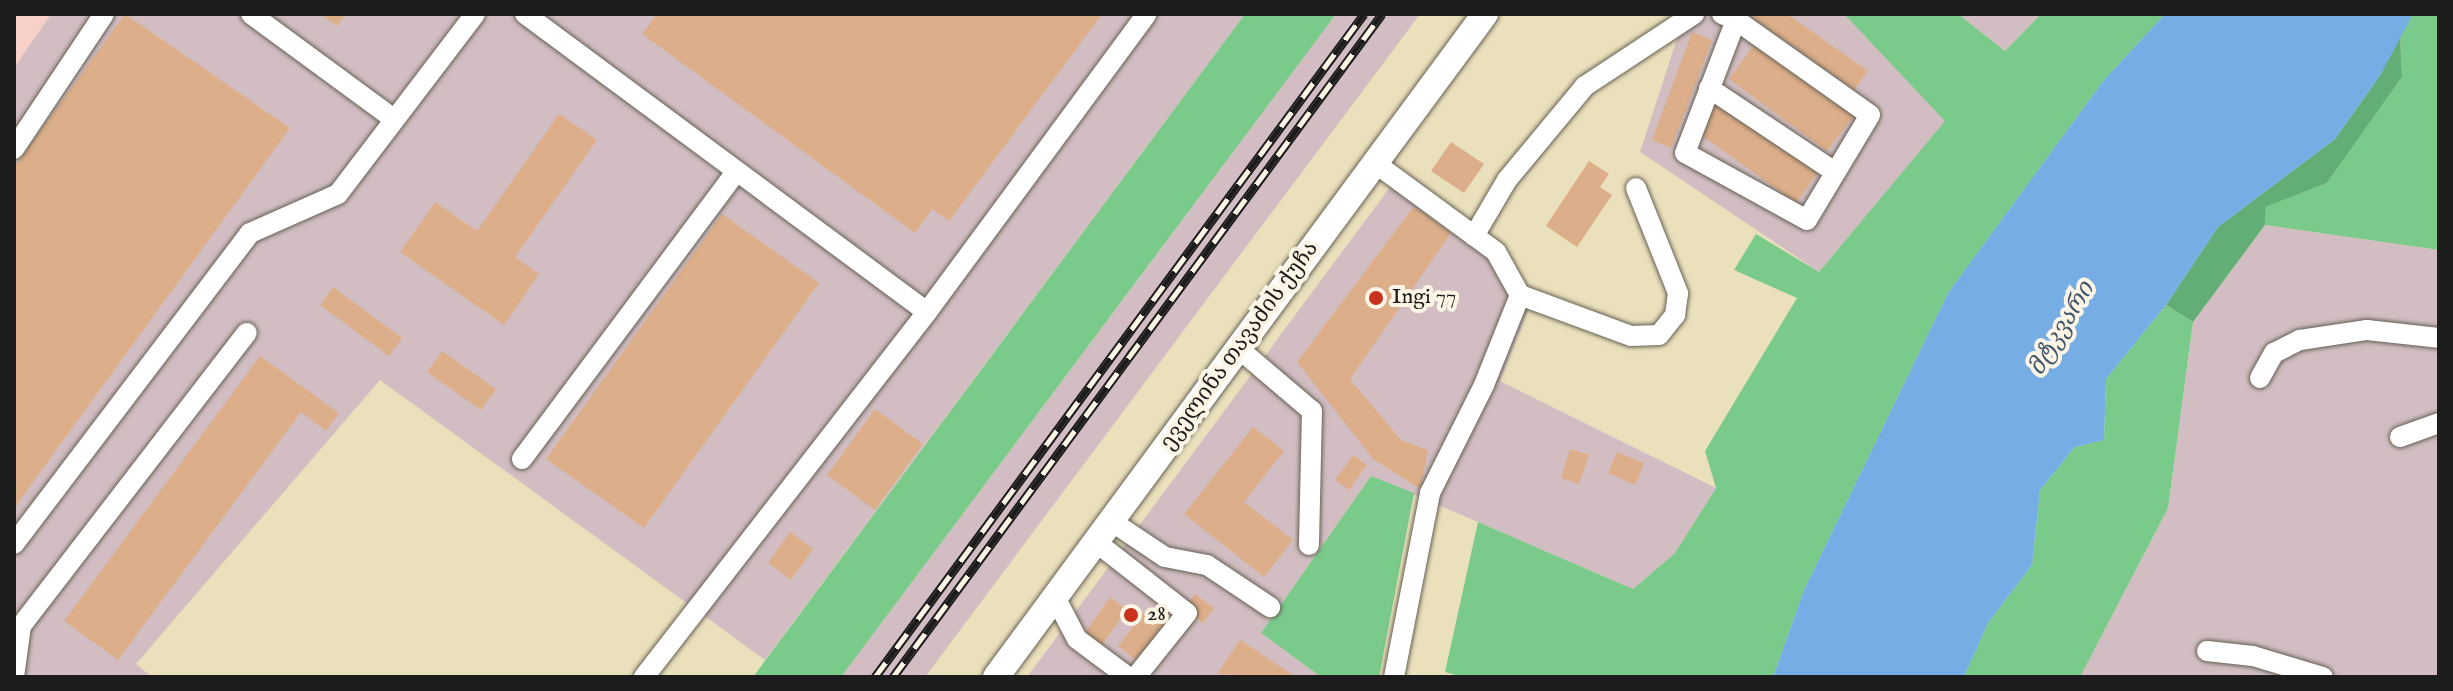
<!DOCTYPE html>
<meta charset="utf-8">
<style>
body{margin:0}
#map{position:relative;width:2453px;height:691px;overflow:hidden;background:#ebe0bc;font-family:"IM FELL English","Noto Serif Georgian",serif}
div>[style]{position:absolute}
.built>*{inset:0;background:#f7d0ca}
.industrial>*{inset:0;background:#d2bec2}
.green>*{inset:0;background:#7aca8b}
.forest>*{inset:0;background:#63ae77}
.water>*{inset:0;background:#75ade4}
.building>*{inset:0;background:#dcae89}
.roads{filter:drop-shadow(0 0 2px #646154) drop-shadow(0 0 2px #646154)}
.minor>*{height:20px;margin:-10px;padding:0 10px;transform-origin:10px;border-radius:10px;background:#fff}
.major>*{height:26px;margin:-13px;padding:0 13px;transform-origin:13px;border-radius:13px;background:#fff}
.rail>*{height:9px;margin-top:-4.5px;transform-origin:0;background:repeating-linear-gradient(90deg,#fcf5e5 0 18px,#1c1c1c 0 36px);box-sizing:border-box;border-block:2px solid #1c1c1c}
.dots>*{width:22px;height:22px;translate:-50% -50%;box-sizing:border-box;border:4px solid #fcf5e5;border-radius:50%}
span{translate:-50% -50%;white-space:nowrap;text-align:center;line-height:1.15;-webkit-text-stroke:8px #fcf5e5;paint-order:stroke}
.poi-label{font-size:22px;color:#1c1c1c}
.left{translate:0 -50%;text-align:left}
.street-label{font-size:22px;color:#1c1c1c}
.water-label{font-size:24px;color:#40566c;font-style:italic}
.frame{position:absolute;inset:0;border:16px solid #1c1c1c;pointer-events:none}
</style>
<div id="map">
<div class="built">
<i style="clip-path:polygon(14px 14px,51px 14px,14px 68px)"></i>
</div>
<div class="industrial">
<i style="clip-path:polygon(51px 14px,1245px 14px,765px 660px,380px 380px,136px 664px,152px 677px,14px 677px,14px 68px)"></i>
<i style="clip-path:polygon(1336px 14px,1420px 14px,925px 677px,841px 677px)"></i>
<i style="clip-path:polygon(1685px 14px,1844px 14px,1946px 121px,1819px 272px,1640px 152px)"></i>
<i style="clip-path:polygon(1958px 14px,2041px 14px,2005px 51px)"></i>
<i style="clip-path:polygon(1402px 171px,1506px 250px,1528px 311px,1500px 381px,1716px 488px,1675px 553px,1633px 589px,1371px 476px,1261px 633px,1321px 677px,1027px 677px)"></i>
<i style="clip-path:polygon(2265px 225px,2439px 250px,2439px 677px,2080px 677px,2168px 508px,2193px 322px)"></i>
</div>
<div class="green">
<i style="clip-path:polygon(1245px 14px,1336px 14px,841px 677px,753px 677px)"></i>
<i style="clip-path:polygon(1844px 14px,1958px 14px,2005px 51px,2041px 14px,2165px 14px,2104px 80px,1948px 293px,1804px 590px,1773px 677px,1462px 677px,1445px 672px,1478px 522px,1633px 589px,1675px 553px,1716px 488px,1705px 451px,1797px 298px,1734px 270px,1756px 234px,1819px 272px,1945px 121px)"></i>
<i style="clip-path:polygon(2413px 14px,2439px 14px,2439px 250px,2265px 225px,2266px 207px,2327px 183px,2402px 77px,2400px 33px)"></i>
<i style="clip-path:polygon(2166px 305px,2193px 322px,2168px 508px,2080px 677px,1964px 677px,1988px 623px,2032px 565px,2040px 490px,2075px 447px,2104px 440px,2106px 379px)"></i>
<i style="clip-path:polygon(1371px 476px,1414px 493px,1379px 677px,1321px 677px,1261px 633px)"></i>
</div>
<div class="forest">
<i style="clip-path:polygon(2400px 33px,2402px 77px,2327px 183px,2266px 207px,2265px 225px,2193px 322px,2166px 305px,2218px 227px,2335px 139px,2381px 74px)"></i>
</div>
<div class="water">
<i style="clip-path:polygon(2165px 14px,2413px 14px,2381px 74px,2335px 139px,2218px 227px,2166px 305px,2106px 379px,2104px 440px,2075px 447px,2040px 490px,2032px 565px,1988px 623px,1964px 677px,1773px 677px,1804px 590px,1948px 293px,2104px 80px)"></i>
</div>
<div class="building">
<i style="clip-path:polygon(125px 14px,290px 128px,14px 508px,14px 167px)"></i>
<i style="clip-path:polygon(320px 14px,346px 14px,337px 26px)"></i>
<i style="clip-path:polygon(651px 14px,1102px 14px,949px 221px,932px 209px,915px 233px,642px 34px,655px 17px)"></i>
<i style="clip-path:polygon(1747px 14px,1787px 14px,1868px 71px,1854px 90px)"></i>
<i style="clip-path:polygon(1692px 32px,1712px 40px,1671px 148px,1652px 140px)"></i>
<i style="clip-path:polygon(1756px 42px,1854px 115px,1827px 151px,1729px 79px)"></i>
<i style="clip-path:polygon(1722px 97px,1821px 168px,1796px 203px,1697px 132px)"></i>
<i style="clip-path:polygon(559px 114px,597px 140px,515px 257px,539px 274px,504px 325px,400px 252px,435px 202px,477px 231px)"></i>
<i style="clip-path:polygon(1451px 142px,1484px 164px,1464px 193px,1431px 171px)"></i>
<i style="clip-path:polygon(1589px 161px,1609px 174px,1600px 187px,1612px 195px,1577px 247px,1546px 226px)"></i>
<i style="clip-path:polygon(1414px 206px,1451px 233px,1350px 379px,1401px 440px,1428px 450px,1420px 489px,1373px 459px,1297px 362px)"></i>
<i style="clip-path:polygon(722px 214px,819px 283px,644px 528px,546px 459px)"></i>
<i style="clip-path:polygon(333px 287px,402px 338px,389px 356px,320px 305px)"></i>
<i style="clip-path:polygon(442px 351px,496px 389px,481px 410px,427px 372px)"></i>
<i style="clip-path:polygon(260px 356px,339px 413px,326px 431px,301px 412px,118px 660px,64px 621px)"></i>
<i style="clip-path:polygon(875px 409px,923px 444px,875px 510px,827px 475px)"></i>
<i style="clip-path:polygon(1253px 427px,1284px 451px,1244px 502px,1293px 540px,1264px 577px,1184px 514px)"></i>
<i style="clip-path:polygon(1570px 449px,1589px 455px,1579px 484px,1561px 478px)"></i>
<i style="clip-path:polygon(1617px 452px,1644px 463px,1635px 485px,1608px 473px)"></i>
<i style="clip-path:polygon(1353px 455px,1367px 465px,1349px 490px,1335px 480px)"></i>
<i style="clip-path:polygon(790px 532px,813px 549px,791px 580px,768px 563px)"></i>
<i style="clip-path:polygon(1195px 594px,1214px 608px,1203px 623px,1184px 609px)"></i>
<i style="clip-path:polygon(1110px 597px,1127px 610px,1101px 646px,1084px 634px)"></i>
<i style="clip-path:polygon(1146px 610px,1165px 625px,1137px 661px,1118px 646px)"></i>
<i style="clip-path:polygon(1240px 640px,1296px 677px,1217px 674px)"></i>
</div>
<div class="roads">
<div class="minor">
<i style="left:251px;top:14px;width:177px;rotate:36.3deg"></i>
<i style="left:525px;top:14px;width:500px;rotate:36.55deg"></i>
<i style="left:1722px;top:14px;width:15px;rotate:23deg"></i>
<i style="left:1736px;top:20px;width:164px;rotate:35.3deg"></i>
<i style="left:1870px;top:115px;width:122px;rotate:121deg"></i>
<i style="left:1807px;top:220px;width:139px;rotate:-151.2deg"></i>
<i style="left:1685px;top:153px;width:142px;rotate:-69deg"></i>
<i style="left:1709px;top:88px;width:151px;rotate:33.7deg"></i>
<i style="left:14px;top:149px;width:162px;rotate:-56.3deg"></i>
<i style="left:1375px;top:163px;width:150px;rotate:36.3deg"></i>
<i style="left:1496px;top:252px;width:49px;rotate:60.8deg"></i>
<i style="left:1520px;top:295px;width:118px;rotate:20.3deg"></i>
<i style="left:1631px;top:336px;width:28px;rotate:-2deg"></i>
<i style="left:1659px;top:335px;width:26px;rotate:-51deg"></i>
<i style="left:1675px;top:315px;width:22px;rotate:-82deg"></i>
<i style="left:1678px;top:293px;width:113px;rotate:-111.8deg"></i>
<i style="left:1474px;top:236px;width:65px;rotate:-59.5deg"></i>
<i style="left:1507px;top:180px;width:122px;rotate:-50.3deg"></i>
<i style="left:1585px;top:86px;width:131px;rotate:-33.4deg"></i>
<i style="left:1238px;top:348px;width:97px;rotate:40.4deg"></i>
<i style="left:1312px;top:411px;width:134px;rotate:91.3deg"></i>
<i style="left:2260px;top:378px;width:29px;rotate:-61deg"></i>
<i style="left:2274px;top:353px;width:29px;rotate:-27deg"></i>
<i style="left:2300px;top:340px;width:68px;rotate:-8.5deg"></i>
<i style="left:2367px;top:330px;width:72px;rotate:6.3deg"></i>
<i style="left:2400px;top:437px;width:41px;rotate:-19.7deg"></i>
<i style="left:522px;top:459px;width:359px;rotate:-53.3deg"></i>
<i style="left:1111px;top:521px;width:65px;rotate:33.7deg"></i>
<i style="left:1165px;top:557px;width:43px;rotate:10.8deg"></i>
<i style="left:1207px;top:565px;width:76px;rotate:33.7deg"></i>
<i style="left:1096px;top:542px;width:115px;rotate:38deg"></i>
<i style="left:1187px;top:613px;width:82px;rotate:128.6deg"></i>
<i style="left:14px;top:544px;width:390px;rotate:-52.8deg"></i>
<i style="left:250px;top:233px;width:96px;rotate:-23.9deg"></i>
<i style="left:338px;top:194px;width:226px;rotate:-52.7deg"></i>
<i style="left:1055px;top:597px;width:47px;rotate:62.4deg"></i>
<i style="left:1077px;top:639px;width:64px;rotate:36.7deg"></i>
<i style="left:2207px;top:651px;width:46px;rotate:6.2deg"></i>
<i style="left:2253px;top:656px;width:73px;rotate:16.7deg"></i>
<i style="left:14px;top:677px;width:51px;rotate:-82.2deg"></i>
<i style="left:21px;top:626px;width:370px;rotate:-52.4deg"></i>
<i style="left:644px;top:677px;width:462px;rotate:-52.2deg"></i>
<i style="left:927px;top:312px;width:370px;rotate:-53.6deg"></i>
<i style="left:1394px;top:677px;width:187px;rotate:-78.9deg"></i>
<i style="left:1430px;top:493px;width:121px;rotate:-63.4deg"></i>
<i style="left:1484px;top:385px;width:97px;rotate:-68.2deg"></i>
</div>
<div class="major">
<i style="left:996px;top:677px;width:824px;rotate:-53.59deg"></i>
</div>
</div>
<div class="rail">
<i style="left:875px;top:677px;width:824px;rotate:-53.59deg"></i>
<i style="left:893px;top:677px;width:824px;rotate:-53.59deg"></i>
</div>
<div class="dots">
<i style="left:1376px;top:298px;background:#c8321e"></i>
<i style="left:1131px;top:615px;background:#c8321e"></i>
</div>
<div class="poi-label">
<span class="left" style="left:1392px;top:298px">Ingi 77</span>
<span class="left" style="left:1147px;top:615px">28</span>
</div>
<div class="street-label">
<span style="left:1240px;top:346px;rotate:-54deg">ეველინა თავაძის ქუჩა</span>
</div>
<div class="water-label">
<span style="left:2062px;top:329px;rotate:-59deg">მტკვარი</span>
</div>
<div class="frame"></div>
</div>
